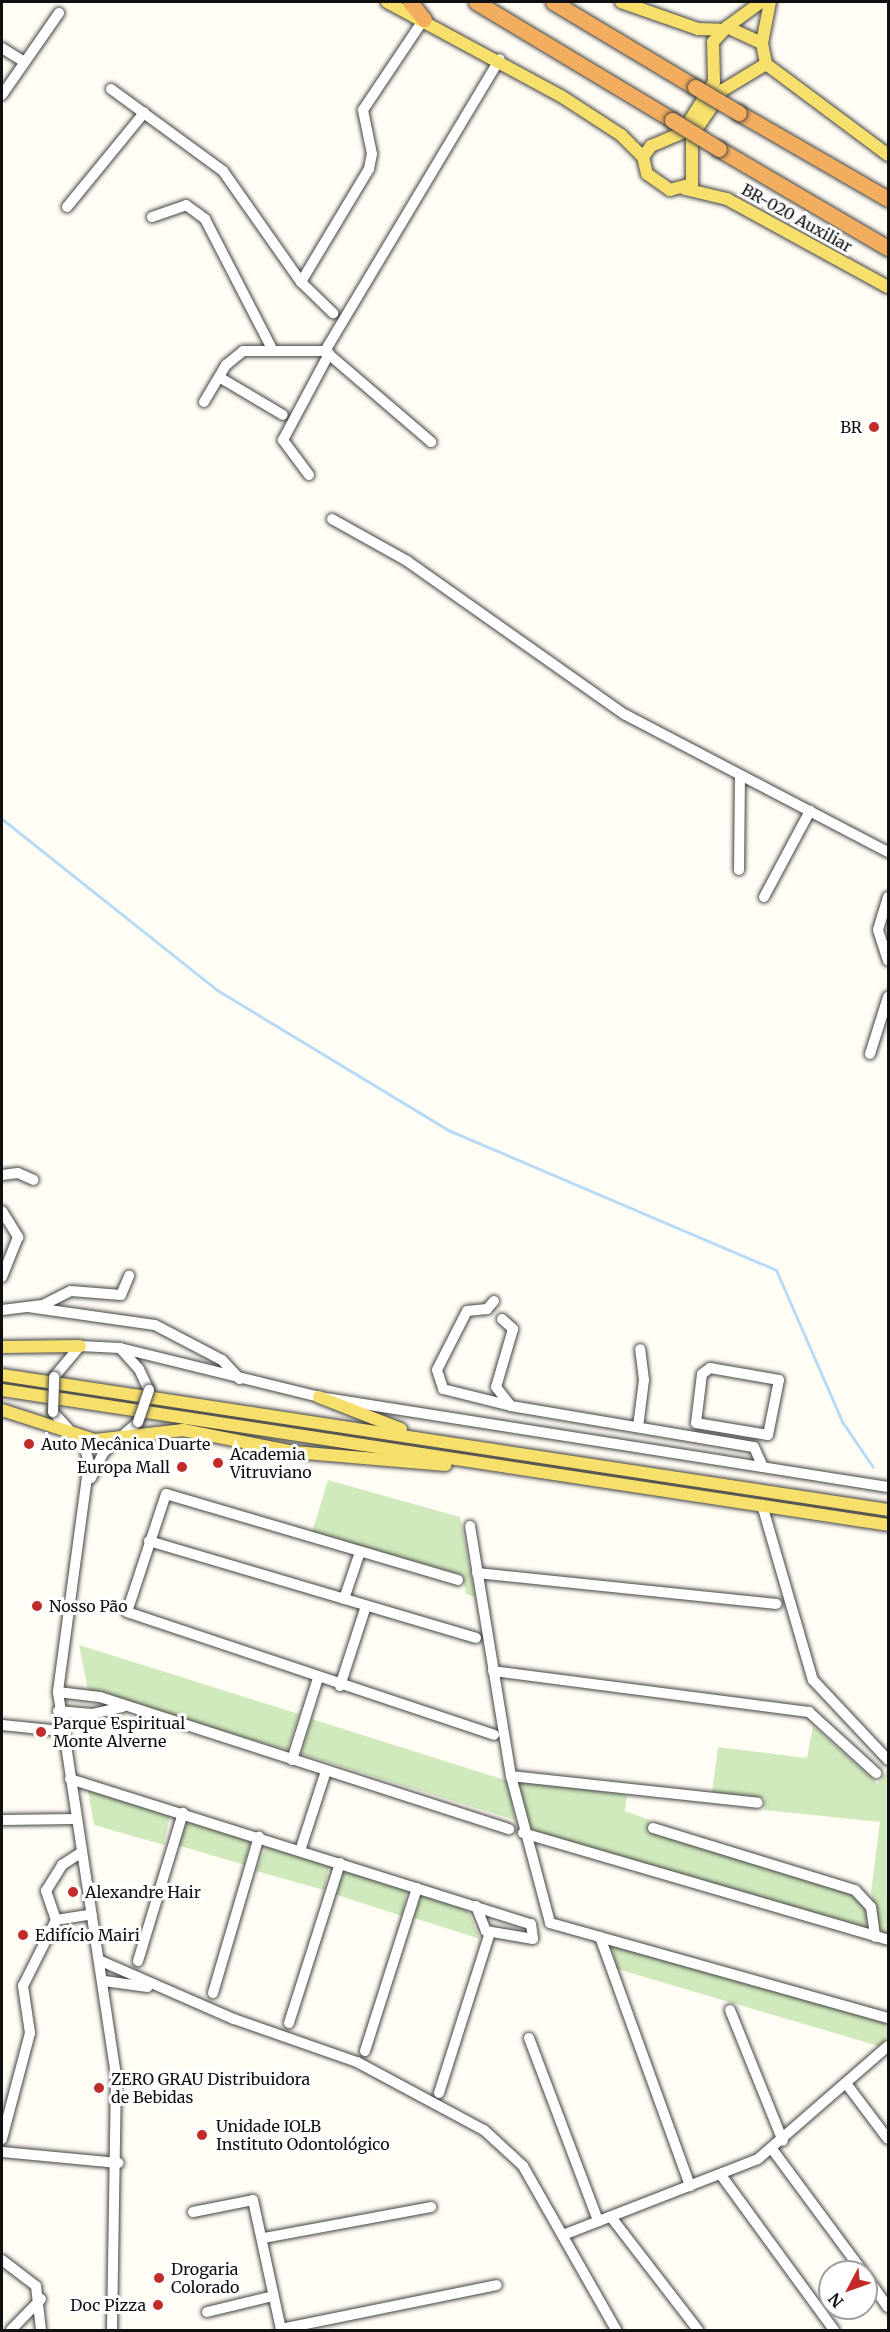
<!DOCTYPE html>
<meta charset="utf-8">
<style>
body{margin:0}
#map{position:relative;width:890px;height:2332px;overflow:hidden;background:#fffdf4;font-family:Merriweather,serif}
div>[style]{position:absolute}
.green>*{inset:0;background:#d1eabd}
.stream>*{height:3px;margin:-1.5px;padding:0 1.5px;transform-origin:1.5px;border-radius:1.5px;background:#b9dbf6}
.roads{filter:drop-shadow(0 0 2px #434343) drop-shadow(0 0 2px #434343)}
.minor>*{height:10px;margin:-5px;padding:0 5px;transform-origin:5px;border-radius:5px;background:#fff}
.major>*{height:12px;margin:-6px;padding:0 6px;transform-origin:6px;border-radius:6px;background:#f7df6c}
.highway>*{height:15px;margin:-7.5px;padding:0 7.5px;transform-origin:7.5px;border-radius:7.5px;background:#f3ad5e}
.bridges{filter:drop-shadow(0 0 2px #434343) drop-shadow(0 0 2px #434343)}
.minor-bridge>*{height:10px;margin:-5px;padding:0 5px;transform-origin:5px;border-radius:5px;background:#fff}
.highway-bridge>*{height:15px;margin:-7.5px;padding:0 7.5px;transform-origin:7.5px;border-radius:7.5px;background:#f3ad5e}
.dots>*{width:16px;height:16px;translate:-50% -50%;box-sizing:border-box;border:3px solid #fff;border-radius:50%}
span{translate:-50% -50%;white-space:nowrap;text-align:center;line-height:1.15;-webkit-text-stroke:6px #fff;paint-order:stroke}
.street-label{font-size:16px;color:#101010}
.poi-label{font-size:16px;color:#101010}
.right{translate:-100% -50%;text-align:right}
.left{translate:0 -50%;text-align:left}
.frame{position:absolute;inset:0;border:3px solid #101010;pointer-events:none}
.north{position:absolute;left:818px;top:2260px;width:60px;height:60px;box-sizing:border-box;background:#fff;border:2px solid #9f9f9f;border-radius:50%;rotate:229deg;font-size:16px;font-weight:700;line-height:24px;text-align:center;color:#101010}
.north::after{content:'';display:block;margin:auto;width:21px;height:27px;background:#c12c28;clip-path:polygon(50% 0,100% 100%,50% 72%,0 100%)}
</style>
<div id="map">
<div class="green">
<i style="clip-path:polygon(328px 1480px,460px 1517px,475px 1597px,466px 1594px,462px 1575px,312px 1532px)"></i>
<i style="clip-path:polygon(79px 1645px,299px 1714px,287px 1750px,88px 1690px)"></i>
<i style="clip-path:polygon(312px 1719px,508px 1781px,515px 1820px,301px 1754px)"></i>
<i style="clip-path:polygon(813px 1726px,878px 1784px,888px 1770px,888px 1938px,878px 1927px,871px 1892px,880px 1822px,764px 1810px,765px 1798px,712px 1792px,718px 1747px,807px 1758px)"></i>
<i style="clip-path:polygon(517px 1780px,627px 1795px,625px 1811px,650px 1820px,648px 1830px,851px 1893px,868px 1913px,865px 1927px,861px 1930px,528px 1831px)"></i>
<i style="clip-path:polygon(88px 1790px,170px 1816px,164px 1845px,94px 1825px)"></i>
<i style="clip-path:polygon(186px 1822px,250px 1841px,245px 1865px,177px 1845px)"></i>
<i style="clip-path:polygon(266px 1847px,329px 1865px,324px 1890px,256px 1871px)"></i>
<i style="clip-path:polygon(345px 1870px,407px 1889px,402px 1916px,334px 1894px)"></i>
<i style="clip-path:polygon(421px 1894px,467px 1908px,480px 1939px,414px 1918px)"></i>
<i style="clip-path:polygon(611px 1944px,886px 2022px,888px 2034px,882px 2047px,617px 1969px)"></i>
</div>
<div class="stream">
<i style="left:2px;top:819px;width:275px;rotate:38.5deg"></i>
<i style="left:217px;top:990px;width:270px;rotate:31.2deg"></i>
<i style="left:448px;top:1130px;width:357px;rotate:23.1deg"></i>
<i style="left:776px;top:1270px;width:167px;rotate:66.4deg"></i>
<i style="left:843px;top:1423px;width:53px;rotate:55.7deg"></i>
</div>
<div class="roads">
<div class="minor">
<i style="left:2px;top:48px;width:26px;rotate:32deg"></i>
<i style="left:111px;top:89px;width:139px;rotate:36.2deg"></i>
<i style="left:223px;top:171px;width:136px;rotate:54.9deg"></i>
<i style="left:301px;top:282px;width:45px;rotate:44.1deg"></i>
<i style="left:2px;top:95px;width:100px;rotate:-55.2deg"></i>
<i style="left:67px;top:207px;width:122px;rotate:-50.7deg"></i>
<i style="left:152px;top:217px;width:36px;rotate:-19deg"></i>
<i style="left:186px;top:205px;width:24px;rotate:36deg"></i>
<i style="left:205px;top:219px;width:144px;rotate:62.7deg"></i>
<i style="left:301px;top:282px;width:132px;rotate:-59deg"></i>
<i style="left:369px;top:169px;width:15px;rotate:-79deg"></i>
<i style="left:372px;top:154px;width:45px;rotate:-101.6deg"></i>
<i style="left:363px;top:110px;width:110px;rotate:-56.2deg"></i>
<i style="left:325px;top:351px;width:140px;rotate:40.6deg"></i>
<i style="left:219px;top:377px;width:74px;rotate:30.7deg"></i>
<i style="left:204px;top:402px;width:43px;rotate:-59.3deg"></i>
<i style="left:226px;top:365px;width:22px;rotate:-39deg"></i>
<i style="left:243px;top:351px;width:82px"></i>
<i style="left:325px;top:351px;width:340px;rotate:-59.1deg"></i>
<i style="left:309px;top:475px;width:44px;rotate:-126.6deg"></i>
<i style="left:283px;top:440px;width:98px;rotate:-61.9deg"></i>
<i style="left:332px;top:519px;width:86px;rotate:29.2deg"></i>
<i style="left:407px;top:561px;width:266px;rotate:35.2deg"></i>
<i style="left:624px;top:714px;width:298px;rotate:27.6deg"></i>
<i style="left:739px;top:870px;width:95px;rotate:-89.4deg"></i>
<i style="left:764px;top:897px;width:98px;rotate:-61.9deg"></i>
<i style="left:888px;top:897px;width:34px;rotate:107deg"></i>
<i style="left:878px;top:930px;width:32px;rotate:72deg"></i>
<i style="left:870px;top:1054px;width:60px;rotate:-72.5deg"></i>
<i style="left:2px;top:1175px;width:16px;rotate:-7deg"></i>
<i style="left:18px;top:1173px;width:17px;rotate:24deg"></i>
<i style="left:2px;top:1211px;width:31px;rotate:58deg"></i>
<i style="left:18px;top:1237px;width:43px;rotate:111.8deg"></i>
<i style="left:494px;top:1301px;width:11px;rotate:131deg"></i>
<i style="left:487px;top:1309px;width:20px;rotate:174deg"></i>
<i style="left:467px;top:1311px;width:66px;rotate:117deg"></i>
<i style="left:437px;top:1370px;width:20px;rotate:72deg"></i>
<i style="left:443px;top:1389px;width:70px;rotate:14deg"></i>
<i style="left:511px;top:1406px;width:246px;rotate:9.6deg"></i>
<i style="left:754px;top:1447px;width:22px;rotate:66deg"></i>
<i style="left:28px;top:1307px;width:128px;rotate:8.1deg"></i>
<i style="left:155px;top:1325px;width:76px;rotate:27.6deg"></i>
<i style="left:222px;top:1360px;width:26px;rotate:47deg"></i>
<i style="left:2px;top:1310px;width:41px;rotate:-7deg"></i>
<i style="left:43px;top:1305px;width:31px;rotate:-27deg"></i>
<i style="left:71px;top:1291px;width:50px;rotate:4.6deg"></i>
<i style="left:121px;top:1295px;width:21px;rotate:-67deg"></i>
<i style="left:502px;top:1319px;width:15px;rotate:42deg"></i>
<i style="left:513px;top:1329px;width:60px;rotate:106.3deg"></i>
<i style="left:496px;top:1387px;width:24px;rotate:52deg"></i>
<i style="left:120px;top:1348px;width:28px;rotate:48deg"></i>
<i style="left:139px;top:1369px;width:23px;rotate:65deg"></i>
<i style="left:710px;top:1368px;width:70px;rotate:9.9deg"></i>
<i style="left:779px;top:1380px;width:56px;rotate:101.3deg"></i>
<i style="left:768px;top:1435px;width:73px;rotate:-170.5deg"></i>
<i style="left:696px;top:1423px;width:49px;rotate:-83deg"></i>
<i style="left:702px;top:1374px;width:10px;rotate:-37deg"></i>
<i style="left:54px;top:1377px;width:40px;rotate:-50deg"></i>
<i style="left:80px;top:1346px;width:40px;rotate:2.9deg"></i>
<i style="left:120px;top:1348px;width:205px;rotate:13.8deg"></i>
<i style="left:319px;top:1397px;width:576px;rotate:8.99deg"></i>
<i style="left:53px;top:1412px;width:46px;rotate:47.6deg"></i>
<i style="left:84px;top:1446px;width:17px;rotate:73deg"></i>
<i style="left:89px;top:1462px;width:232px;rotate:97.7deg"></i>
<i style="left:58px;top:1692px;width:388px;rotate:81.4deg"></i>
<i style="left:116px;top:2076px;width:254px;rotate:90.9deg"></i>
<i style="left:638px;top:1427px;width:47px;rotate:-82.7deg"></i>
<i style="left:644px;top:1380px;width:31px;rotate:-97deg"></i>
<i style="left:91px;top:1478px;width:28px;rotate:-64deg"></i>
<i style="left:103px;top:1453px;width:47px;rotate:-41.5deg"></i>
<i style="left:762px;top:1505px;width:182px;rotate:73.8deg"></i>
<i style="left:813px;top:1680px;width:110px;rotate:46.8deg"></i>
<i style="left:470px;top:1526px;width:253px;rotate:80.7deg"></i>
<i style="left:511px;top:1776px;width:152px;rotate:75.1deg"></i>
<i style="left:550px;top:1923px;width:351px;rotate:15.7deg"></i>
<i style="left:149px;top:1541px;width:341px;rotate:16.5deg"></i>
<i style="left:477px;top:1573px;width:301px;rotate:5.9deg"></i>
<i style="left:458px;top:1580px;width:304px;rotate:-163.6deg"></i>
<i style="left:166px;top:1494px;width:124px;rotate:108.3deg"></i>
<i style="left:127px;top:1612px;width:387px;rotate:18.5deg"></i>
<i style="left:344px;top:1599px;width:50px;rotate:-71.2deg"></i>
<i style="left:493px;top:1671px;width:319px;rotate:7.4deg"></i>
<i style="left:809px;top:1712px;width:91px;rotate:42.3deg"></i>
<i style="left:340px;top:1686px;width:84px;rotate:-72deg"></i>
<i style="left:58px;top:1692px;width:42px;rotate:6.8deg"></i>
<i style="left:100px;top:1697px;width:430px;rotate:17.9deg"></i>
<i style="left:58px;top:1711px;width:34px;rotate:5deg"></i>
<i style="left:92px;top:1714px;width:31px;rotate:-13deg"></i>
<i style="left:2px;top:1725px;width:59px;rotate:5.8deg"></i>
<i style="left:292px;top:1760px;width:86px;rotate:-72.4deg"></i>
<i style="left:511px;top:1776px;width:248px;rotate:6.2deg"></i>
<i style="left:70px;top:1779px;width:483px;rotate:17.5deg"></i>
<i style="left:531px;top:1924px;width:15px;rotate:82deg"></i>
<i style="left:533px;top:1939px;width:48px;rotate:-170.3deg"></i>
<i style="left:486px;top:1931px;width:27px;rotate:-112deg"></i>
<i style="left:2px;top:1820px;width:74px;rotate:-0.8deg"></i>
<i style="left:653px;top:1828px;width:211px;rotate:17.1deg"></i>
<i style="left:855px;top:1890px;width:23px;rotate:47deg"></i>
<i style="left:871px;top:1907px;width:30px;rotate:82deg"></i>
<i style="left:523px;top:1833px;width:380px;rotate:16.3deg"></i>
<i style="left:300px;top:1851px;width:84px;rotate:-72deg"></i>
<i style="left:56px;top:1920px;width:36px;rotate:-9deg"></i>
<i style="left:600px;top:1937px;width:265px;rotate:70.1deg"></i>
<i style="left:101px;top:1961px;width:145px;rotate:23.6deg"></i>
<i style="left:234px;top:2019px;width:130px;rotate:19.3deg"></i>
<i style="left:357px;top:2062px;width:144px;rotate:28.2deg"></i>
<i style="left:484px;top:2130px;width:53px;rotate:42.7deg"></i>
<i style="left:523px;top:2166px;width:189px;rotate:60.4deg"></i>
<i style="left:138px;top:1961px;width:155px;rotate:-73.1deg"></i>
<i style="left:104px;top:1981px;width:44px;rotate:7.8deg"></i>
<i style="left:213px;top:1993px;width:163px;rotate:-73.6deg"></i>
<i style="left:730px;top:2010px;width:141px;rotate:68deg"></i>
<i style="left:289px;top:2023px;width:168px;rotate:-72.3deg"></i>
<i style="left:529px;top:2038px;width:196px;rotate:69.3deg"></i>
<i style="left:365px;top:2051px;width:171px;rotate:-72.3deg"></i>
<i style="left:848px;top:2086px;width:66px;rotate:53deg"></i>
<i style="left:439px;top:2093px;width:169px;rotate:-72.4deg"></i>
<i style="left:2px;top:2139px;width:110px;rotate:-75.2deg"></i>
<i style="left:30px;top:2033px;width:48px;rotate:-98.5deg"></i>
<i style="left:23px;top:1986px;width:74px;rotate:-63.4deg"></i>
<i style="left:56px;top:1920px;width:31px;rotate:-109deg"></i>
<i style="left:46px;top:1891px;width:31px;rotate:-58deg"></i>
<i style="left:62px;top:1865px;width:24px;rotate:-33deg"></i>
<i style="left:772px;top:2149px;width:153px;rotate:53.5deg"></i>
<i style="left:2px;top:2152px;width:117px;rotate:5.4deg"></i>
<i style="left:721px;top:2175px;width:192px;rotate:53.9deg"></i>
<i style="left:193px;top:2212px;width:61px;rotate:-11.3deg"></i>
<i style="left:253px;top:2200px;width:133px;rotate:77.8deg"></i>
<i style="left:611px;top:2217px;width:143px;rotate:52.4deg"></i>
<i style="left:563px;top:2235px;width:209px;rotate:-21.3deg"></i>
<i style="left:758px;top:2159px;width:172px;rotate:-41deg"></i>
<i style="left:264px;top:2238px;width:170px;rotate:-10.5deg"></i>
<i style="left:2px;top:2260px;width:43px;rotate:37.4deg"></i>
<i style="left:36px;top:2286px;width:44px;rotate:83.5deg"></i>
<i style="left:866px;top:2276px;width:38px;rotate:55deg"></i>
<i style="left:207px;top:2312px;width:68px;rotate:-13.6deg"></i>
<i style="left:281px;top:2329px;width:220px;rotate:-11.5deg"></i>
<i style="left:11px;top:2330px;width:43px;rotate:-45.9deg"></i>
</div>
<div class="major">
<i style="left:387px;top:2px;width:198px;rotate:28.4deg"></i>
<i style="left:561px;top:96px;width:72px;rotate:33deg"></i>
<i style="left:621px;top:135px;width:31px;rotate:45deg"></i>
<i style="left:621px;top:2px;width:82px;rotate:19.3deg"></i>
<i style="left:698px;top:29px;width:24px;rotate:2deg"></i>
<i style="left:727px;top:27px;width:38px;rotate:25deg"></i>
<i style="left:762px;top:43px;width:21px;rotate:79deg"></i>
<i style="left:766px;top:64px;width:50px;rotate:148.8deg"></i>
<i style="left:723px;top:90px;width:55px;rotate:124deg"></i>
<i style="left:692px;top:136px;width:48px;rotate:90deg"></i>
<i style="left:692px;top:184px;width:23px;rotate:165deg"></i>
<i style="left:670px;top:190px;width:28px;rotate:-145deg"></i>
<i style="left:647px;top:174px;width:17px;rotate:-103deg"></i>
<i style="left:643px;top:157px;width:14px;rotate:-54deg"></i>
<i style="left:651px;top:146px;width:34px;rotate:-23deg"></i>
<i style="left:682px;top:133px;width:60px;rotate:-57.9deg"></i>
<i style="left:714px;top:82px;width:40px;rotate:-91.4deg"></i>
<i style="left:713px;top:42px;width:21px;rotate:-47deg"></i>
<i style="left:727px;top:27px;width:42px;rotate:-36.3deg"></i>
<i style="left:762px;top:43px;width:42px;rotate:-79deg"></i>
<i style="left:766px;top:64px;width:152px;rotate:36.7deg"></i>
<i style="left:685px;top:189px;width:43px;rotate:13.4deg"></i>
<i style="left:727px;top:199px;width:183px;rotate:28.7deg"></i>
<i style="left:2px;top:1347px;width:78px;rotate:-0.7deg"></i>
<i style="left:2px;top:1375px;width:896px;rotate:8.66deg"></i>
<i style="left:2px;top:1390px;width:896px;rotate:8.66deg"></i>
<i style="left:319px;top:1397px;width:88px;rotate:21.3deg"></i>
<i style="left:2px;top:1410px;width:98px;rotate:17.9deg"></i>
<i style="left:95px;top:1440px;width:89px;rotate:-6.5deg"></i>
<i style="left:183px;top:1430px;width:113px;rotate:11.2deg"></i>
<i style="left:294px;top:1452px;width:152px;rotate:4.9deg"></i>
</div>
<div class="highway">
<i style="left:410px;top:2px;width:22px;rotate:51deg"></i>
<i style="left:476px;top:2px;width:229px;rotate:31deg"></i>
<i style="left:553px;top:2px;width:165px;rotate:30.9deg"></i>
<i style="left:739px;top:113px;width:172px;rotate:30deg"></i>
<i style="left:719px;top:149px;width:196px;rotate:30.4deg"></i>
</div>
</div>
<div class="bridges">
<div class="minor-bridge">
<i style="left:53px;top:1412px;width:35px;rotate:-88deg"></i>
<i style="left:138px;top:1422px;width:34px;rotate:-71deg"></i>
</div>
<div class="highway-bridge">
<i style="left:695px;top:87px;width:51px;rotate:30.6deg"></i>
<i style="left:672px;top:120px;width:55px;rotate:31.7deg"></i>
</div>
</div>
<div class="dots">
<i style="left:874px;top:427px;background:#c12c28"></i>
<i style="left:29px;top:1444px;background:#c12c28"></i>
<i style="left:218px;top:1463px;background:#c12c28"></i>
<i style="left:182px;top:1467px;background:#c12c28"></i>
<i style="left:37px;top:1606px;background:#c12c28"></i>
<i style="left:41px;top:1732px;background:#c12c28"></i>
<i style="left:73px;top:1892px;background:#c12c28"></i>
<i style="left:23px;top:1935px;background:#c12c28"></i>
<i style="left:99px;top:2088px;background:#c12c28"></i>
<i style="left:202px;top:2135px;background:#c12c28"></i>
<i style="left:159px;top:2278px;background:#c12c28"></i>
<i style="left:158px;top:2305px;background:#c12c28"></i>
</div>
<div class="street-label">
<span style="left:797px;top:218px;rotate:29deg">BR-020 Auxiliar</span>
</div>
<div class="poi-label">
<span class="right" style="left:862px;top:427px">BR</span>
<span class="left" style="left:41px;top:1444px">Auto Mecânica Duarte</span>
<span class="left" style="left:230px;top:1463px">Academia<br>Vitruviano</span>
<span class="right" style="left:170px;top:1467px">Europa Mall</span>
<span class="left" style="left:49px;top:1606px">Nosso Pão</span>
<span class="left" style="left:53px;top:1732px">Parque Espiritual<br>Monte Alverne</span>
<span class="left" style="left:85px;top:1892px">Alexandre Hair</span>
<span class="left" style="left:35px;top:1935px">Edifício Mairi</span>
<span class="left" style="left:111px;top:2088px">ZERO GRAU Distribuidora<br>de Bebidas</span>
<span class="left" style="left:216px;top:2135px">Unidade IOLB<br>Instituto Odontológico</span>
<span class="left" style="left:171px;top:2278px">Drogaria<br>Colorado</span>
<span class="right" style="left:146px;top:2305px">Doc Pizza</span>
</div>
<div class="frame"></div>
<div class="north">N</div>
</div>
